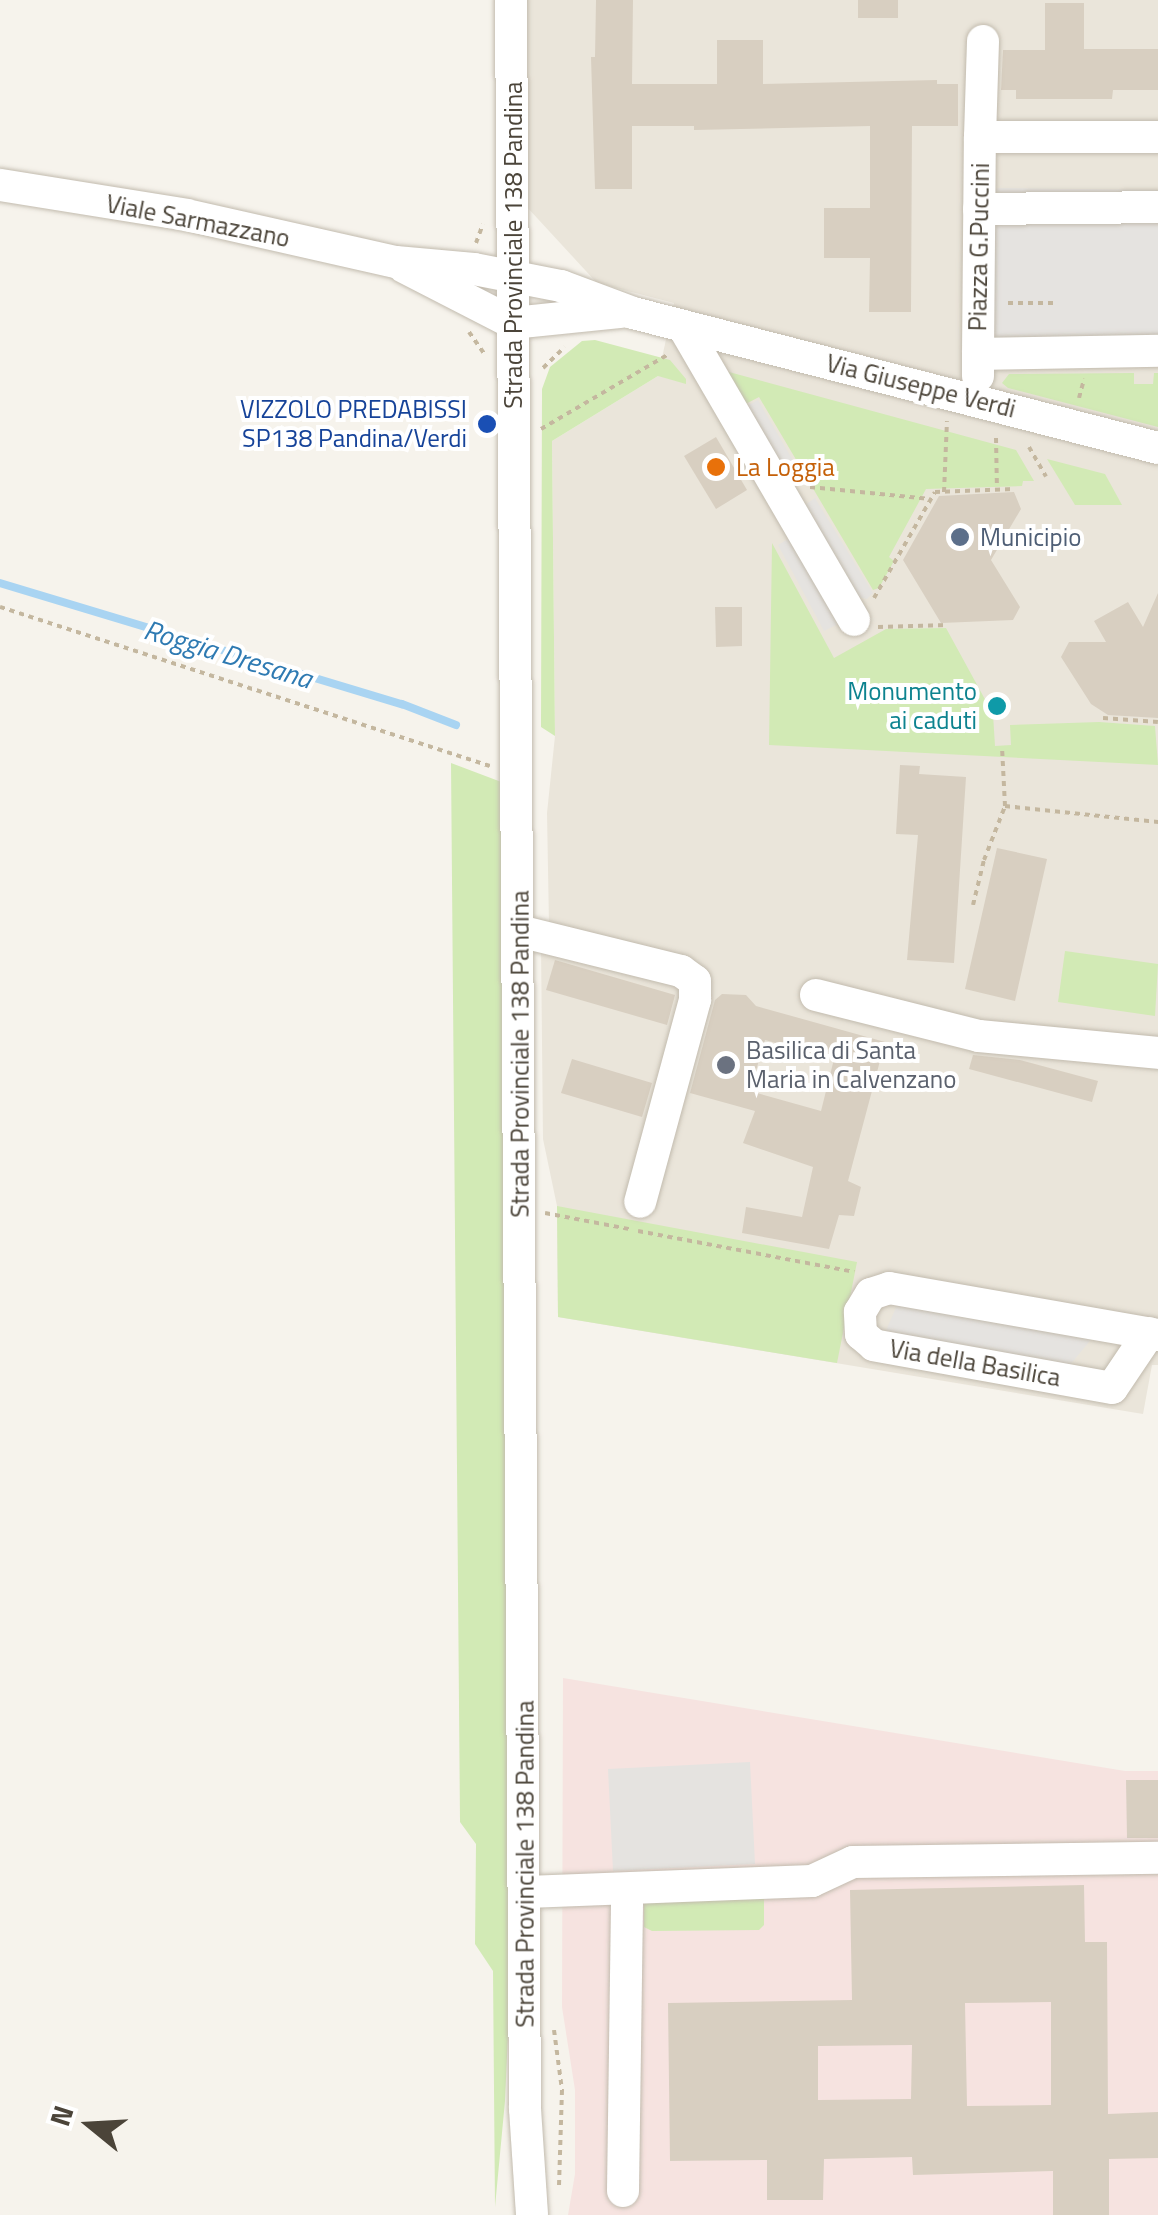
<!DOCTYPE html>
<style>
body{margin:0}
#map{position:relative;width:1158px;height:2215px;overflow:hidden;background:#f6f3ec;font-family:"Titillium Web",sans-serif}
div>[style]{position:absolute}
.residential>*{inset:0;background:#eae5da}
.medical>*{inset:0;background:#f6e3e0}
.green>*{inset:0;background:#d2eab5}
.parking>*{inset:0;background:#e5e3e0}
.stream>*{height:8px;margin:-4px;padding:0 4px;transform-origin:4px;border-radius:4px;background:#a9d4f2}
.building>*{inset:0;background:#d8cfc1}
.path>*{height:4px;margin-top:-2px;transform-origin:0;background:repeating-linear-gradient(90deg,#c4b79f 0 5px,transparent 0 10px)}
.roads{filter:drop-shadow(0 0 2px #c2bbae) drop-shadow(0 0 2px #c2bbae)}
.minor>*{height:32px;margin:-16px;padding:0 16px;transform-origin:16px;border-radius:16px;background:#fff}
.dots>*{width:28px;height:28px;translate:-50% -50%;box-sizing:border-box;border:5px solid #fff;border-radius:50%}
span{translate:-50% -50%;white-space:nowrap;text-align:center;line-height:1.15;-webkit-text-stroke:8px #fff;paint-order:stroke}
.street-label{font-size:25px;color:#4b4439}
.transit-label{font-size:25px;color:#164399}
.right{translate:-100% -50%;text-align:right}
.food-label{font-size:25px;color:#c56008}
.left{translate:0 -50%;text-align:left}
.service-label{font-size:25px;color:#4e5e75}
.culture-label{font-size:25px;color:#0d838f}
.worship-label{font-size:25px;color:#5b616d}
.water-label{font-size:28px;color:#2e7ab2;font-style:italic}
.north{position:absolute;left:40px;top:2075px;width:100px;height:100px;-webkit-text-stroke:8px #fff;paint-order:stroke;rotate:288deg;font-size:28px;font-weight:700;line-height:40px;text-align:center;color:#4b4439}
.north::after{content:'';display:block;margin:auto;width:35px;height:45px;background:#4b4439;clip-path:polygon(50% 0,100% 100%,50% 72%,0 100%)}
</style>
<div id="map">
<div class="residential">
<i style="clip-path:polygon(526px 0,1158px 0,1158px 1365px,1152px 1365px,1143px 1414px,558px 1317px,557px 1206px,543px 1139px,541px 946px,549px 925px,547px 813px,555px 736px,552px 441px,658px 376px,674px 303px,597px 283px,526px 206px)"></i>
</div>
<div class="medical">
<i style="clip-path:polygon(563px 1678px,1125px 1771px,1158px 1771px,1158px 2215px,568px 2215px,575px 2174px,575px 2090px,562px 2007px)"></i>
</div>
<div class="green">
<i style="clip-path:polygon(595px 340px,670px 360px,686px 379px,686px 384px,658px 376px,552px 441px,555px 736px,541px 727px,542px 389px,550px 367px,582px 341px)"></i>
<i style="clip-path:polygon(729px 372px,1016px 450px,1034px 481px,1023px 481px,1022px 486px,926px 489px,889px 557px,894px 561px,879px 588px,873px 590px,759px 397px,742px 406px,725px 377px)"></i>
<i style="clip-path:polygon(1134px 373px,1134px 384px,1153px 384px,1154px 373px,1158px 373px,1158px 427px,1008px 388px,1002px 383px,1009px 374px)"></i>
<i style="clip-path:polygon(1047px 459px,1105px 474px,1122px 505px,1075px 505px)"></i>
<i style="clip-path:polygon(772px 543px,834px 658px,886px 629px,946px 628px,993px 714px,995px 746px,1011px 745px,1010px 725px,1099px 722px,1155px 726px,1158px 765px,769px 745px)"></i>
<i style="clip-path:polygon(451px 763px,504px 783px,511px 1968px,505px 2101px,495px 2207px,493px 1971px,475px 1944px,476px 1844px,460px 1822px)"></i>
<i style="clip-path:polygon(1065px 951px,1158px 964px,1155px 1016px,1058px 1002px)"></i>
<i style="clip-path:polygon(557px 1206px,857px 1262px,837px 1363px,558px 1317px)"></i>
<i style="clip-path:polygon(764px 1896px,764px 1925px,759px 1930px,652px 1931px,644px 1927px,644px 1902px)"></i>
</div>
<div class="parking">
<i style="clip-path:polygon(987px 188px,1158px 190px,1158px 367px,986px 361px)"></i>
<i style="clip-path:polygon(758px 400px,805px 481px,791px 490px,743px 408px)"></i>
<i style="clip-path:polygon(815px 498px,873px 593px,867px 599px,853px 596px,801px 508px)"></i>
<i style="clip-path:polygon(793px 536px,840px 623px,824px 631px,778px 545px)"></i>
<i style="clip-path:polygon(898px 1303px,1094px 1336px,1069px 1366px,884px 1335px)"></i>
<i style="clip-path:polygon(750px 1762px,755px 1864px,613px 1871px,608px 1769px)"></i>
</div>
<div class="stream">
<i style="left:0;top:583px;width:420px;rotate:16.8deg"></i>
<i style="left:402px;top:704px;width:58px;rotate:21.3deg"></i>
</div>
<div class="building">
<i style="clip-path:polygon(596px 0,633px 0,632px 84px,717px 84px,717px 40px,763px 40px,763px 84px,937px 80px,937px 84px,958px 84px,958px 126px,912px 126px,911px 312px,869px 312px,870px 258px,824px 258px,824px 208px,870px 208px,870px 126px,694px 130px,694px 126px,632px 126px,632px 189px,595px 189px,591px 57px,595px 57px)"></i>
<i style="clip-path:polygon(858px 0,898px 0,898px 18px,858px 18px)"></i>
<i style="clip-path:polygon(1045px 3px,1084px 3px,1084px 49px,1158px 49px,1158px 90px,1113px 90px,1112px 99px,1016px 99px,1016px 90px,1001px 90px,1003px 50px,1045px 50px)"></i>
<i style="clip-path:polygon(716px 437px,747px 490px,716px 509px,684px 456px)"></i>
<i style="clip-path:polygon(1014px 492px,1021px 509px,991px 560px,1020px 607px,1013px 620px,941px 623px,903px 560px,939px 496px)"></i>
<i style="clip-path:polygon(1158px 593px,1158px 718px,1108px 715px,1091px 704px,1061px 657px,1069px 642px,1106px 642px,1094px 621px,1128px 602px,1143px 627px)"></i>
<i style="clip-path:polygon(715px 607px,742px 607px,742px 646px,716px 647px)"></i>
<i style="clip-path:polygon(900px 765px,920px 766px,919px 774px,966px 777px,954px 963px,907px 960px,918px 835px,896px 834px)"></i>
<i style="clip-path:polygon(997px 848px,1047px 859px,1015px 1001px,965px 989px)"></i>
<i style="clip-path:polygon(555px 960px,675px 995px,667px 1025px,546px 990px)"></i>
<i style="clip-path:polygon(evenodd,722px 994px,746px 995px,756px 1006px,885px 1042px,848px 1181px,861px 1187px,854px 1216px,839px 1215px,829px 1249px,742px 1233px,746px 1207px,802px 1217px,813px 1167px,743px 1143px,755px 1111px,690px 1093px,715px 1000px,722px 994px,765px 1040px,834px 1059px,821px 1111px,750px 1091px,765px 1040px)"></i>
<i style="clip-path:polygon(973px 1055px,1020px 1060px,1098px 1081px,1092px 1102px,969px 1069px)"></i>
<i style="clip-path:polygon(572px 1059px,652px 1083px,642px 1117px,561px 1093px)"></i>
<i style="clip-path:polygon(1126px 1780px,1158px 1780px,1158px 1838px,1127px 1838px)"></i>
<i style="clip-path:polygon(evenodd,1084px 1885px,1085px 1942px,1107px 1942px,1108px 2114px,1158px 2112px,1158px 2158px,1109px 2159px,1109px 2215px,1053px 2215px,1053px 2171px,913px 2175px,912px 2157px,824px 2159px,823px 2200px,767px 2200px,767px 2160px,670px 2161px,668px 2003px,852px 2000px,850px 1890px,1084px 1885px,1051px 2002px,1051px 2105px,967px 2106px,965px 2003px,1051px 2002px,1084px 1885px,912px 2045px,911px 2099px,818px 2100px,818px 2046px,912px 2045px)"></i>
</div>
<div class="path">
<i style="left:476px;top:243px;width:20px;rotate:-70deg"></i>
<i style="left:1008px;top:303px;width:45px"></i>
<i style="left:469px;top:332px;width:29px;rotate:55deg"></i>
<i style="left:543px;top:368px;width:30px;rotate:-44deg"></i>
<i style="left:1079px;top:398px;width:20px;rotate:-75deg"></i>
<i style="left:541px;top:429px;width:146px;rotate:-30.4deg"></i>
<i style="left:996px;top:438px;width:52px;rotate:88.9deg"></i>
<i style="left:1029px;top:447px;width:34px;rotate:60deg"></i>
<i style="left:810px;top:487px;width:121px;rotate:5.7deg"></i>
<i style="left:944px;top:492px;width:71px;rotate:-87.6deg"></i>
<i style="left:874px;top:598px;width:122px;rotate:-60.1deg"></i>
<i style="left:935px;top:492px;width:79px;rotate:-2.2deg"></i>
<i style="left:0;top:607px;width:515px;rotate:17.98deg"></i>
<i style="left:878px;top:627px;width:70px;rotate:-1.6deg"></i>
<i style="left:1103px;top:718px;width:55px;rotate:4.2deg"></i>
<i style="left:1005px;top:806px;width:154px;rotate:6deg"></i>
<i style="left:973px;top:905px;width:46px;rotate:-76.3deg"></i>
<i style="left:984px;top:860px;width:58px;rotate:-68.7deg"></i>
<i style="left:1005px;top:806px;width:60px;rotate:-92.9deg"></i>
<i style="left:545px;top:1213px;width:86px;rotate:10.8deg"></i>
<i style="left:638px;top:1231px;width:220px;rotate:10.7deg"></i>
<i style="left:554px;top:2030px;width:61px;rotate:82.4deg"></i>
<i style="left:562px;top:2090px;width:95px;rotate:91.8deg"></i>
</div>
<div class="roads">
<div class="minor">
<i style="left:511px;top:0;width:2109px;rotate:89.62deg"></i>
<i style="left:525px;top:2109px;width:106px;rotate:86.2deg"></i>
<i style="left:980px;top:137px;width:96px;rotate:-88.2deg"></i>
<i style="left:0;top:185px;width:189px;rotate:9.1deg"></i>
<i style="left:187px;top:215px;width:214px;rotate:12.7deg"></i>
<i style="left:396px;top:262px;width:78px;rotate:5.1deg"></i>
<i style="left:474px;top:269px;width:89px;rotate:11.1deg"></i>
<i style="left:561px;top:286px;width:77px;rotate:20.6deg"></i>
<i style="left:633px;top:313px;width:542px;rotate:14.42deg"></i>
<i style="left:979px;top:209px;width:179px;rotate:-0.6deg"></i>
<i style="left:404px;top:267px;width:123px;rotate:27.2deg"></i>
<i style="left:513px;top:323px;width:108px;rotate:-5.9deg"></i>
<i style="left:683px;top:326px;width:340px;rotate:59.8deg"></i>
<i style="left:978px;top:354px;width:217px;rotate:-89.5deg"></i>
<i style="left:980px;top:137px;width:178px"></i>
<i style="left:978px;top:376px;width:22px;rotate:-90deg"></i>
<i style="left:978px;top:354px;width:180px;rotate:-1deg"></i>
<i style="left:519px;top:931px;width:167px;rotate:13.9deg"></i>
<i style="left:681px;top:971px;width:17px;rotate:36deg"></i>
<i style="left:695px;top:981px;width:19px;rotate:90deg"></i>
<i style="left:695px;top:1000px;width:209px;rotate:105.2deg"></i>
<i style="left:816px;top:995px;width:168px;rotate:14.1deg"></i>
<i style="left:979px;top:1036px;width:180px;rotate:5.4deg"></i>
<i style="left:1149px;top:1333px;width:66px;rotate:123.9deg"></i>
<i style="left:1112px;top:1388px;width:242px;rotate:-169.8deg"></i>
<i style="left:874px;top:1345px;width:17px;rotate:-140deg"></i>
<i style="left:861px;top:1334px;width:22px;rotate:-93deg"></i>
<i style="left:860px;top:1312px;width:21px;rotate:-59deg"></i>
<i style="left:871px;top:1294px;width:19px;rotate:-18deg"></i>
<i style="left:889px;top:1288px;width:273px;rotate:9.9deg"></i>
<i style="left:527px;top:1892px;width:285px;rotate:-2.2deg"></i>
<i style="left:812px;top:1881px;width:45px;rotate:-24.9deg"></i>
<i style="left:853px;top:1862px;width:305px;rotate:-0.8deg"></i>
<i style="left:623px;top:2191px;width:301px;rotate:-89.2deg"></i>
</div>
</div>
<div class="dots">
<i style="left:487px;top:424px;background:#1a4fb4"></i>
<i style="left:716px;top:467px;background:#e8710a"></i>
<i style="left:960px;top:537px;background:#5c6f8a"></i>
<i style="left:997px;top:706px;background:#0f9aa8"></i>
<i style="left:726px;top:1065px;background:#6b7280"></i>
</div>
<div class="street-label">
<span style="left:198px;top:221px;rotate:11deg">Viale Sarmazzano</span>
<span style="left:513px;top:245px;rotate:-90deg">Strada Provinciale 138 Pandina</span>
<span style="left:979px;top:247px;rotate:-89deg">Piazza G.Puccini</span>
<span style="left:921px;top:386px;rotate:14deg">Via Giuseppe Verdi</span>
<span style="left:520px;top:1054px;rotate:-90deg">Strada Provinciale 138 Pandina</span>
<span style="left:975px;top:1363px;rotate:10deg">Via della Basilica</span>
<span style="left:525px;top:1864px;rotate:-90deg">Strada Provinciale 138 Pandina</span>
</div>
<div class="transit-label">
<span class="right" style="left:467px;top:424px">VIZZOLO PREDABISSI<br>SP138 Pandina/Verdi</span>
</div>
<div class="food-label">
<span class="left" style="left:736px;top:467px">La Loggia</span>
</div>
<div class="service-label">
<span class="left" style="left:980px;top:537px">Municipio</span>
</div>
<div class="culture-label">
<span class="right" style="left:977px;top:706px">Monumento<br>ai caduti</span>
</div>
<div class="worship-label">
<span class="left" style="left:746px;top:1065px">Basilica di Santa<br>Maria in Calvenzano</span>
</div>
<div class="water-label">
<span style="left:228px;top:654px;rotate:17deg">Roggia Dresana</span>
</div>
<div class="north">N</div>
</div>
